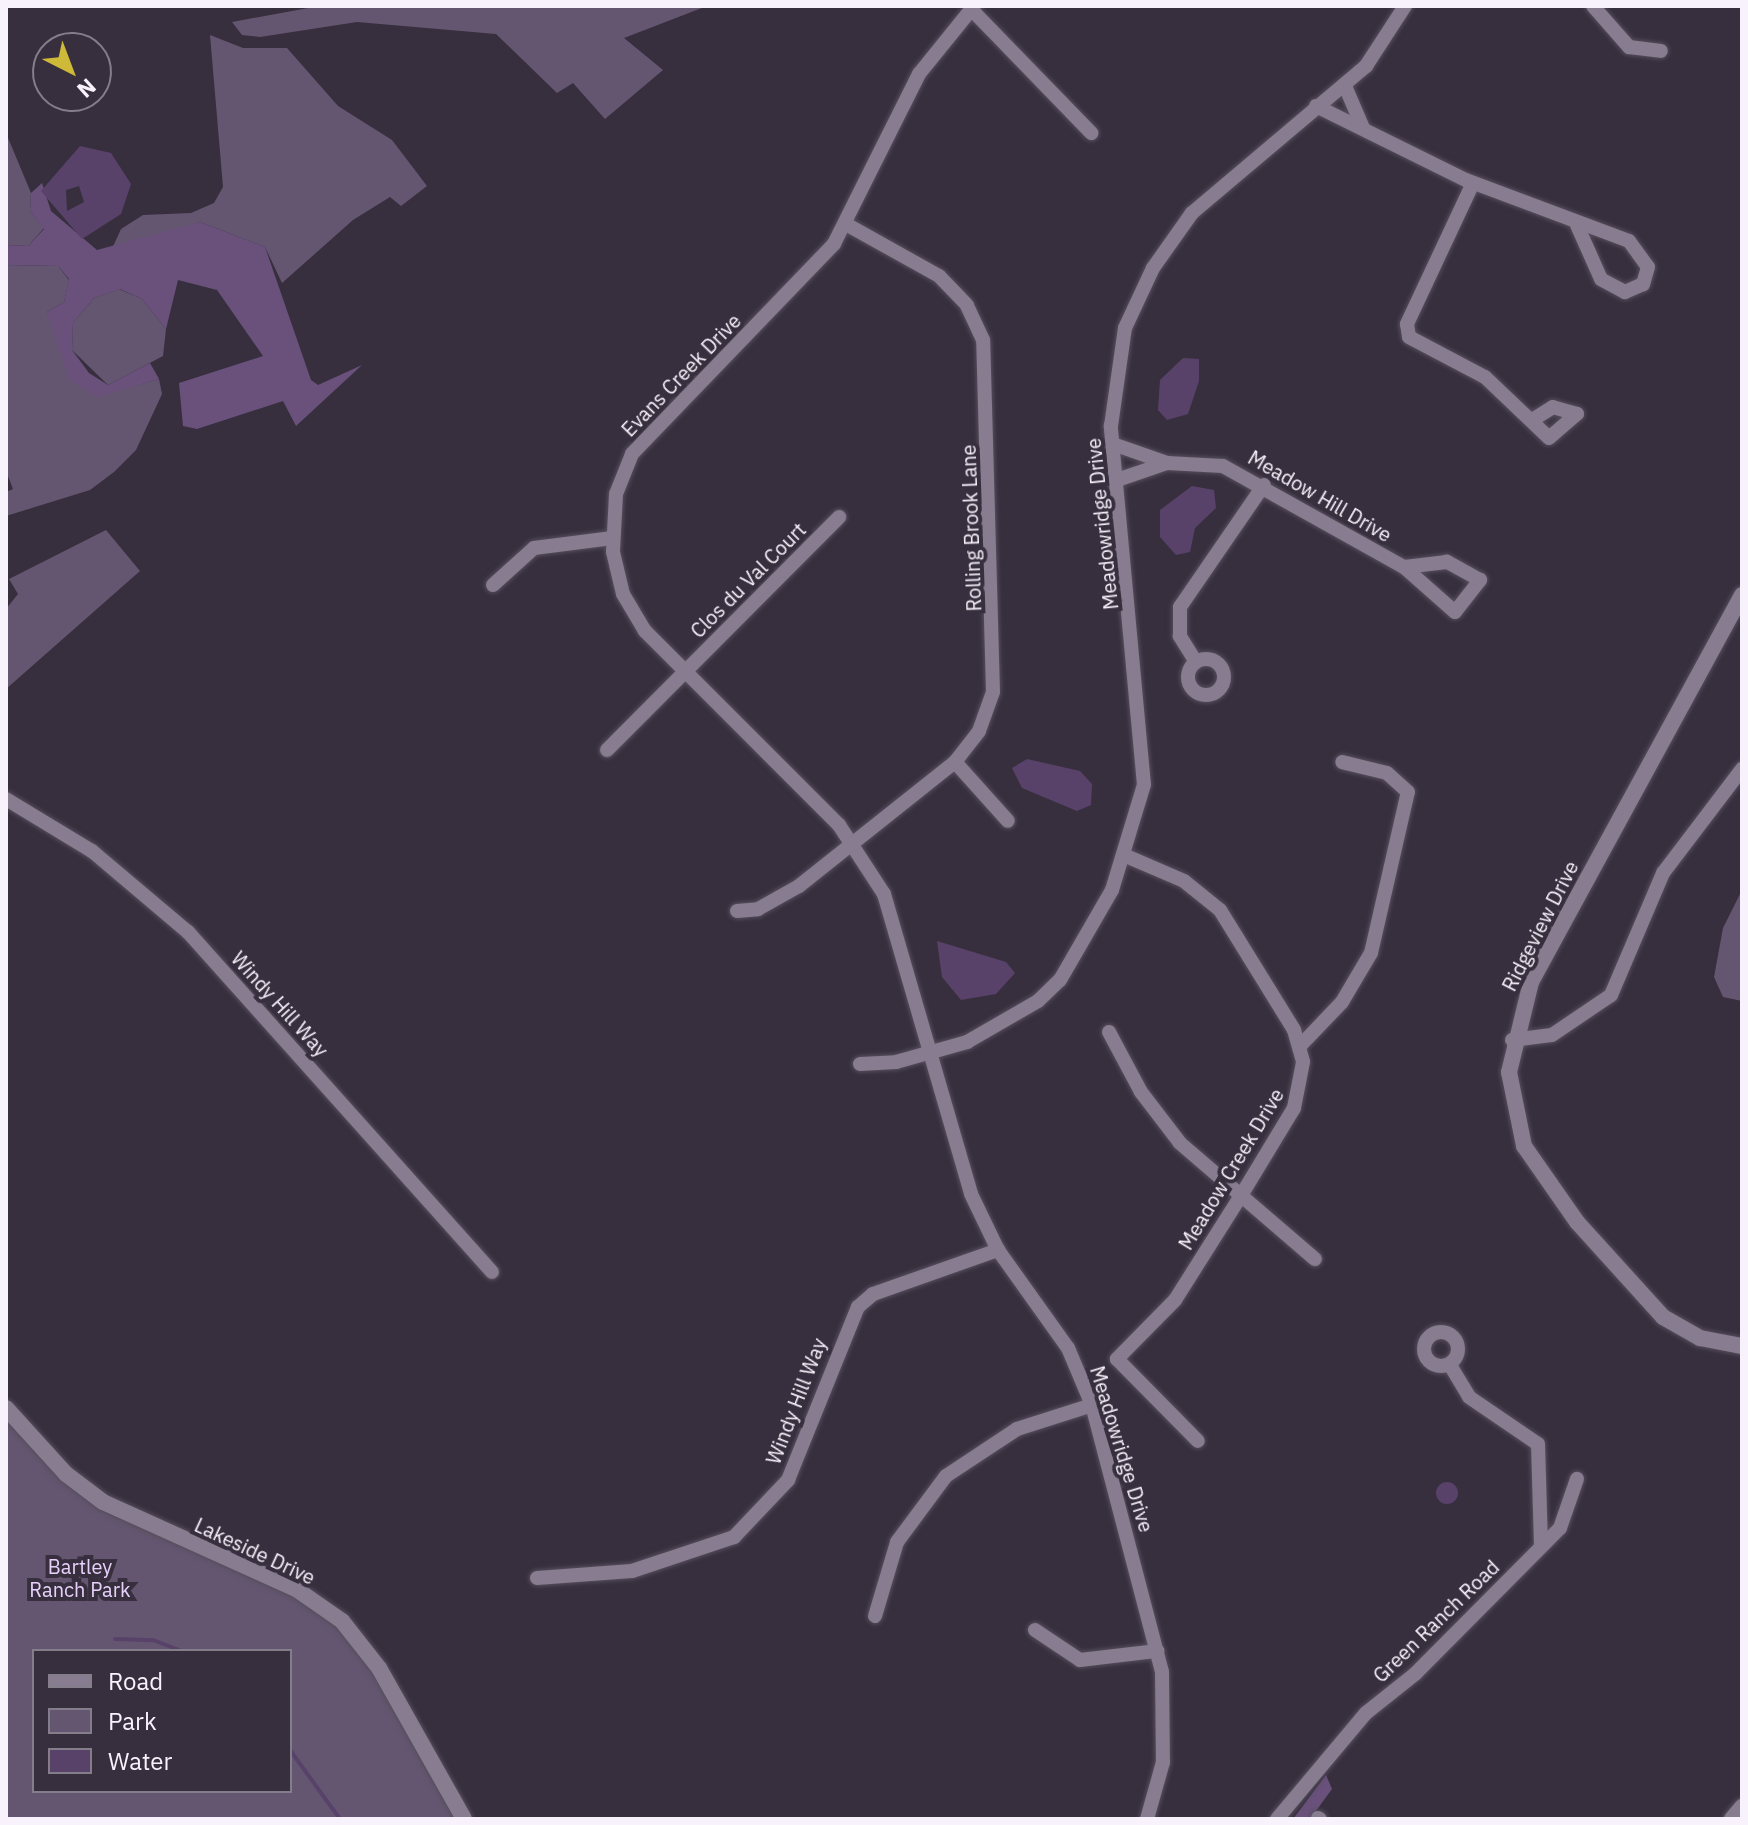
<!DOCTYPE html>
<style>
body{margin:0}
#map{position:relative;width:1748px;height:1825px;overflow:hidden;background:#372f3e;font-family:"IBM Plex Sans",sans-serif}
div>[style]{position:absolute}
.green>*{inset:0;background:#645670}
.forest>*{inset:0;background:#69517b}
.water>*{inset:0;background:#59426a}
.round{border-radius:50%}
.stream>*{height:4px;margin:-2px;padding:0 2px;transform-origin:2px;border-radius:2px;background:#59426a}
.roads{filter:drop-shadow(0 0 2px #564e5c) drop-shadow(0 0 2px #564e5c)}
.minor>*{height:14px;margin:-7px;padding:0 7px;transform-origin:7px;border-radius:7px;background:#877c90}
.minor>.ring{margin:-7px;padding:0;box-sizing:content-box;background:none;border:14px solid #877c90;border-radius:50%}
.tertiary>*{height:16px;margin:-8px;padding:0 8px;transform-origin:8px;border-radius:8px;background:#877c90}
span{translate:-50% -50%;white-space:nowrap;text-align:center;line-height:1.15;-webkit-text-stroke:8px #372f3e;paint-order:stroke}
.street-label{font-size:20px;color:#f7f2fb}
.park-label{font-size:20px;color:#e7d1fa}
.frame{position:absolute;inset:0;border:8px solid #f7f2fb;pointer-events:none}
.legend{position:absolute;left:32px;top:1649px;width:260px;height:144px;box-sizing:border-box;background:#372f3e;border:2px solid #847d8a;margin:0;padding:10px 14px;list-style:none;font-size:24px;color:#f7f2fb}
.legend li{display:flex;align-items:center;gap:16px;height:40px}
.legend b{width:40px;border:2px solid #847d8a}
.north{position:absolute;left:32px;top:32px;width:80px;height:80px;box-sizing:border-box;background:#372f3e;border:2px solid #847d8a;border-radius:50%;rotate:138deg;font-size:22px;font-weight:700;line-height:32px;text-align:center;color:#f7f2fb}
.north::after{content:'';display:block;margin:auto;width:28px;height:36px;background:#ceb938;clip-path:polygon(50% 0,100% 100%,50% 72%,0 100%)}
</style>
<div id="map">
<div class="green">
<i style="clip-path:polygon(319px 6px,707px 6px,624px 38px,663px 70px,605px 119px,573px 83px,557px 93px,496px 34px,357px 22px,260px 37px,242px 35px,232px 22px)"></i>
<i style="clip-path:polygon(210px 35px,243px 48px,287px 48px,338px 106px,392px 140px,427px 186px,401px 206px,390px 197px,353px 220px,282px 283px,265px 247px,200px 222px,111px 251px,121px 229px,143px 215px,191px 213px,214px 203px,223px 187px)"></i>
<i style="clip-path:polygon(6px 133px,31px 193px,30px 211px,44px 228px,28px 246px,6px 245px)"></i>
<i style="clip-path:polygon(6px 265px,58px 266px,69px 280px,64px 302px,47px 312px,98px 396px,159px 379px,162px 394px,136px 450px,114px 472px,90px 490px,6px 516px,6px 492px,13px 489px,6px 471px)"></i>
<i style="clip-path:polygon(119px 289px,142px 299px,166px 329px,163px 356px,108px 385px,72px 350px,73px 323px,94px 298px)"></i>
<i style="clip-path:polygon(106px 530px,140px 571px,6px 689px,6px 609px,18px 594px,9px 579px)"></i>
<i style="clip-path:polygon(1742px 890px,1742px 1001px,1723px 997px,1714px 977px,1723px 928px)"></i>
<i style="clip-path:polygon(evenodd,6px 1413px,52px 1468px,277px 1581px,349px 1630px,459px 1819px,6px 1819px,6px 1413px,34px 1651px,290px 1651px,290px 1791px,34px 1791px,34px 1651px)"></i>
</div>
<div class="forest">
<i style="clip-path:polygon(42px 183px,51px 211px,97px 250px,200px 222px,265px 247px,311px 380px,318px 385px,362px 365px,296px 426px,283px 401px,197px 429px,183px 426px,179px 383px,263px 356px,217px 290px,178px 280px,166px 329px,142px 299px,120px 289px,94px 298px,73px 323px,72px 350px,89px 373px,108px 385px,150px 363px,159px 379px,98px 397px,70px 381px,47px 312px,64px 302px,69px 279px,58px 266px,6px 265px,6px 245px,28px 246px,44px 229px,30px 211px,31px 193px)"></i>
<i style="clip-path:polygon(1326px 1775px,1332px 1789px,1310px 1819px,1293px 1819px)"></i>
</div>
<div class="water">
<i style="clip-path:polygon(evenodd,80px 146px,111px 153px,131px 184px,121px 214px,82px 239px,41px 191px,80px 146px,79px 186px,84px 202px,67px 211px,66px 190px,79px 186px)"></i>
<i style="clip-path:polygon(1183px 358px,1199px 359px,1199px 381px,1188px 414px,1167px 420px,1158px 410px,1160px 380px)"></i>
<i style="clip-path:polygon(1192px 486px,1214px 490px,1216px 508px,1195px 528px,1190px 552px,1176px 555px,1160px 537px,1160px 510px)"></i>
<i style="clip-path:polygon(1027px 759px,1080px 771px,1092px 784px,1091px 805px,1077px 811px,1022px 788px,1012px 768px)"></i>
<i style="clip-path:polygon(937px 941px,1006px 962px,1015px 973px,996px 994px,961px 1000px,942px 977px)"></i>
<i class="round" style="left:1436px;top:1482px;width:22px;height:22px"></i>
</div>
<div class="stream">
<i style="left:115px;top:1639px;width:38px;rotate:2deg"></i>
<i style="left:153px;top:1640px;width:30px;rotate:21deg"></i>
<i style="left:290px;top:1750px;width:85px;rotate:54.1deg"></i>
</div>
<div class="roads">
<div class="minor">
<i style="left:974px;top:6px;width:87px;rotate:129deg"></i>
<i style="left:919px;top:74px;width:190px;rotate:116.6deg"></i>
<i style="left:834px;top:244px;width:291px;rotate:133.9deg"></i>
<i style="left:632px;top:454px;width:43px;rotate:111.8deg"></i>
<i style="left:616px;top:494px;width:58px;rotate:93deg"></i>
<i style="left:613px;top:552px;width:43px;rotate:76.6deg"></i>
<i style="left:623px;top:594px;width:43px;rotate:59.3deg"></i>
<i style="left:645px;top:631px;width:274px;rotate:45deg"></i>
<i style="left:839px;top:825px;width:82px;rotate:56.9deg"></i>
<i style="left:884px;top:894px;width:312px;rotate:73.8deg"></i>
<i style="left:971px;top:1194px;width:62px;rotate:64.3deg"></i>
<i style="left:998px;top:1250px;width:120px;rotate:54.5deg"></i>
<i style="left:1068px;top:1348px;width:62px;rotate:67.2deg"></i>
<i style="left:1092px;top:1405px;width:276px;rotate:75.3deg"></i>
<i style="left:1162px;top:1672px;width:90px;rotate:89.4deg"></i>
<i style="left:1163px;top:1762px;width:59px;rotate:105.7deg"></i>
<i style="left:1593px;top:6px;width:55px;rotate:48.7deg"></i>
<i style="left:1629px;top:47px;width:32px;rotate:7deg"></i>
<i style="left:971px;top:9px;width:173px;rotate:45.9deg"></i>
<i style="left:1345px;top:86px;width:46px;rotate:66.8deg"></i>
<i style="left:1316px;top:106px;width:167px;rotate:26.3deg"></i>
<i style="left:1466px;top:180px;width:174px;rotate:20.5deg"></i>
<i style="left:1629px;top:241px;width:32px;rotate:54deg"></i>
<i style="left:1648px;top:267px;width:18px;rotate:106deg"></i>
<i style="left:1643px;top:284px;width:20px;rotate:156deg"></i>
<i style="left:1625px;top:292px;width:27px;rotate:-152deg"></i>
<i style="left:1601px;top:279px;width:59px;rotate:-114deg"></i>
<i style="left:1473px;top:183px;width:156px;rotate:115.1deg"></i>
<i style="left:1407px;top:324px;width:13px;rotate:81deg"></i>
<i style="left:1409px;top:337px;width:86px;rotate:27.8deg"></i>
<i style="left:1485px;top:377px;width:88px;rotate:43.6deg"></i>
<i style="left:1549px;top:438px;width:37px;rotate:-41deg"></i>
<i style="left:1577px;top:414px;width:25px;rotate:-164deg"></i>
<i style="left:1553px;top:407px;width:25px;rotate:148deg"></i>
<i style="left:1113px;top:444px;width:57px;rotate:19.4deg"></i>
<i style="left:1117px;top:480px;width:53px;rotate:-18.8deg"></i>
<i style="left:1167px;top:463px;width:56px;rotate:3.1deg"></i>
<i style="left:1223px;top:466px;width:207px;rotate:29.2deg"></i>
<i style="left:1404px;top:567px;width:68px;rotate:41.4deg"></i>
<i style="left:1455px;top:612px;width:41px;rotate:-52deg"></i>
<i style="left:1480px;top:580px;width:38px;rotate:-151deg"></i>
<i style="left:1447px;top:562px;width:43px;rotate:173.4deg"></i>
<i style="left:493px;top:585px;width:55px;rotate:-42.1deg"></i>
<i style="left:534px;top:548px;width:79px;rotate:-7.3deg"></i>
<i class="ring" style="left:1188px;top:659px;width:22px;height:22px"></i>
<i style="left:1196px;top:662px;width:31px;rotate:-122deg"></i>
<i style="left:1180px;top:636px;width:29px;rotate:-90deg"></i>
<i style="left:1180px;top:607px;width:148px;rotate:-55.5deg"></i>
<i style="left:607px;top:750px;width:329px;rotate:-45.1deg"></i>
<i style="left:955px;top:762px;width:79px;rotate:48.1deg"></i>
<i style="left:6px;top:799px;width:100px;rotate:31.2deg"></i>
<i style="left:92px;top:851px;width:126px;rotate:40.2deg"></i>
<i style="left:188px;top:932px;width:456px;rotate:48.2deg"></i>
<i style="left:1126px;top:856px;width:63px;rotate:23.3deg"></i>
<i style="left:1184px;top:881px;width:46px;rotate:38.9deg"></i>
<i style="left:1220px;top:910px;width:141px;rotate:58.3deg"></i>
<i style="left:1294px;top:1030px;width:33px;rotate:74deg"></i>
<i style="left:1303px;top:1062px;width:47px;rotate:101.1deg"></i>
<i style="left:1294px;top:1108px;width:100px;rotate:121.2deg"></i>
<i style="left:1242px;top:1194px;width:125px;rotate:122.3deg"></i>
<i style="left:1175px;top:1300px;width:83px;rotate:134.5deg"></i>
<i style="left:1117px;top:1359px;width:115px;rotate:45.4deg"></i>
<i style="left:737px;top:911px;width:21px;rotate:-5deg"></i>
<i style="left:758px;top:909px;width:47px;rotate:-29.3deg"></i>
<i style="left:799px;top:886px;width:199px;rotate:-38.5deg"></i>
<i style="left:955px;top:762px;width:39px;rotate:-52deg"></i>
<i style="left:979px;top:731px;width:41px;rotate:-70.3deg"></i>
<i style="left:993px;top:692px;width:352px;rotate:-91.6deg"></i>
<i style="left:983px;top:340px;width:38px;rotate:-115deg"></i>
<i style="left:967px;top:305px;width:40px;rotate:-134deg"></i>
<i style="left:939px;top:276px;width:107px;rotate:-150.8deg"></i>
<i style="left:1109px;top:1032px;width:68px;rotate:61.9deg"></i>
<i style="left:1141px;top:1092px;width:64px;rotate:52.6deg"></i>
<i style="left:1180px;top:1143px;width:178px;rotate:40.7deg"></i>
<i style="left:1512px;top:1040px;width:40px;rotate:-7.1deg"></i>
<i style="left:1552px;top:1035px;width:71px;rotate:-34.1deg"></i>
<i style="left:1611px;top:995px;width:133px;rotate:-66.9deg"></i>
<i style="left:1663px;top:873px;width:131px;rotate:-52.8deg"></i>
<i style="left:1300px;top:1046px;width:61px;rotate:-46.3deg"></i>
<i style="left:1342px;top:1002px;width:57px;rotate:-59.4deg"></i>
<i style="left:1371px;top:953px;width:165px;rotate:-77.1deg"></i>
<i style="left:1408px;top:792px;width:28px;rotate:-138deg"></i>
<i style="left:1387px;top:773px;width:46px;rotate:-166.3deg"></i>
<i style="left:860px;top:1064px;width:36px;rotate:-3deg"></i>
<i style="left:896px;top:1062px;width:74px;rotate:-15.7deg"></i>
<i style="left:967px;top:1042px;width:82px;rotate:-30deg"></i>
<i style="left:1038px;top:1001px;width:30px;rotate:-44deg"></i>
<i style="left:1060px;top:980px;width:104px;rotate:-60deg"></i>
<i style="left:1112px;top:890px;width:110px;rotate:-73.1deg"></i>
<i style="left:1144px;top:785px;width:361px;rotate:-95.3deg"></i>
<i style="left:1111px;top:426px;width:99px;rotate:-81.9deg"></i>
<i style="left:1125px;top:328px;width:66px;rotate:-65deg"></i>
<i style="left:1153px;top:268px;width:67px;rotate:-54.7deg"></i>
<i style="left:1192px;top:213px;width:228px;rotate:-40.2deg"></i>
<i style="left:1366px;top:66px;width:72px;rotate:-57deg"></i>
<i class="ring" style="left:1424px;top:1332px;width:20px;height:20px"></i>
<i style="left:1450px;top:1365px;width:37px;rotate:59deg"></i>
<i style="left:1469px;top:1397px;width:83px;rotate:34.3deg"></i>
<i style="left:1538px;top:1444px;width:102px;rotate:88.3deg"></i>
<i style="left:537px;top:1578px;width:95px;rotate:-4.2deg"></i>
<i style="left:632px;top:1571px;width:108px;rotate:-18.4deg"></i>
<i style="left:734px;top:1537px;width:79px;rotate:-46.5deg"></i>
<i style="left:788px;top:1480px;width:187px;rotate:-68deg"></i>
<i style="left:858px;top:1307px;width:20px;rotate:-41deg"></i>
<i style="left:873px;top:1294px;width:133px;rotate:-19.4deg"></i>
<i style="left:875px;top:1616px;width:77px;rotate:-73.4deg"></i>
<i style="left:897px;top:1542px;width:82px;rotate:-53.4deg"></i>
<i style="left:946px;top:1476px;width:85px;rotate:-33.5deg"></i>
<i style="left:1017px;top:1429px;width:79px;rotate:-17.7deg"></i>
<i style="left:1035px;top:1630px;width:54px;rotate:33.7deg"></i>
<i style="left:1080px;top:1660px;width:78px;rotate:-6.7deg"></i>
<i style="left:1318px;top:1818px;width:2px;rotate:27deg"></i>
<i style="left:1277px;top:1819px;width:138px;rotate:-50deg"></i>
<i style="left:1366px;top:1713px;width:63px;rotate:-38.5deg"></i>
<i style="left:1415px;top:1674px;width:206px;rotate:-45.2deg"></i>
<i style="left:1560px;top:1528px;width:52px;rotate:-70.9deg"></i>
</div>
<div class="tertiary">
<i style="left:1742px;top:595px;width:441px;rotate:118.6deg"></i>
<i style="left:1531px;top:982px;width:93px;rotate:103.7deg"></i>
<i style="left:1509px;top:1072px;width:76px;rotate:78.5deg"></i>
<i style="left:1524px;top:1146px;width:93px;rotate:55.1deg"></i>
<i style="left:1577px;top:1222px;width:128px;rotate:47.8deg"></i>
<i style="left:1663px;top:1317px;width:43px;rotate:29.6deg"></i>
<i style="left:1700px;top:1338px;width:43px;rotate:10.8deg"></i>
<i style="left:6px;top:1408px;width:89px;rotate:47.7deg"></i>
<i style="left:66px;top:1474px;width:46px;rotate:37.1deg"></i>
<i style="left:103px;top:1502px;width:212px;rotate:24.3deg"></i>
<i style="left:296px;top:1589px;width:56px;rotate:34.8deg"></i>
<i style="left:342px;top:1621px;width:60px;rotate:51.8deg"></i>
<i style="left:379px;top:1668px;width:173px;rotate:60.6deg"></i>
<i style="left:1732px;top:1819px;width:16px;rotate:-50deg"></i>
</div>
</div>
<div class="street-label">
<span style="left:681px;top:375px;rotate:-46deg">Evans Creek Drive</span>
<span style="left:1320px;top:496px;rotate:30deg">Meadow Hill Drive</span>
<span style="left:1102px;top:524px;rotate:-96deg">Meadowridge Drive</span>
<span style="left:971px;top:528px;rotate:-92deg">Rolling Brook Lane</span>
<span style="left:748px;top:580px;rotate:-45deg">Clos du Val Court</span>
<span style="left:1540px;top:926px;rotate:-63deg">Ridgeview Drive</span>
<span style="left:280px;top:1004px;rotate:48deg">Windy Hill Way</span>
<span style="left:1231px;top:1169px;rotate:-59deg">Meadow Creek Drive</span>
<span style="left:796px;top:1401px;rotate:-69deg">Windy Hill Way</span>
<span style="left:1122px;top:1449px;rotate:73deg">Meadowridge Drive</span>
<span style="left:255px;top:1551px;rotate:25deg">Lakeside Drive</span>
<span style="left:1436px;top:1621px;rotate:-44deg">Green Ranch Road</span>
</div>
<div class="park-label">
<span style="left:80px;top:1578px">Bartley<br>Ranch Park</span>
</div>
<div class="frame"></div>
<ul class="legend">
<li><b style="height:10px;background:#877c90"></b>Road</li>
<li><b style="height:22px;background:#645670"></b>Park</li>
<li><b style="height:22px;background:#59426a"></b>Water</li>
</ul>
<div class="north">N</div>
</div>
